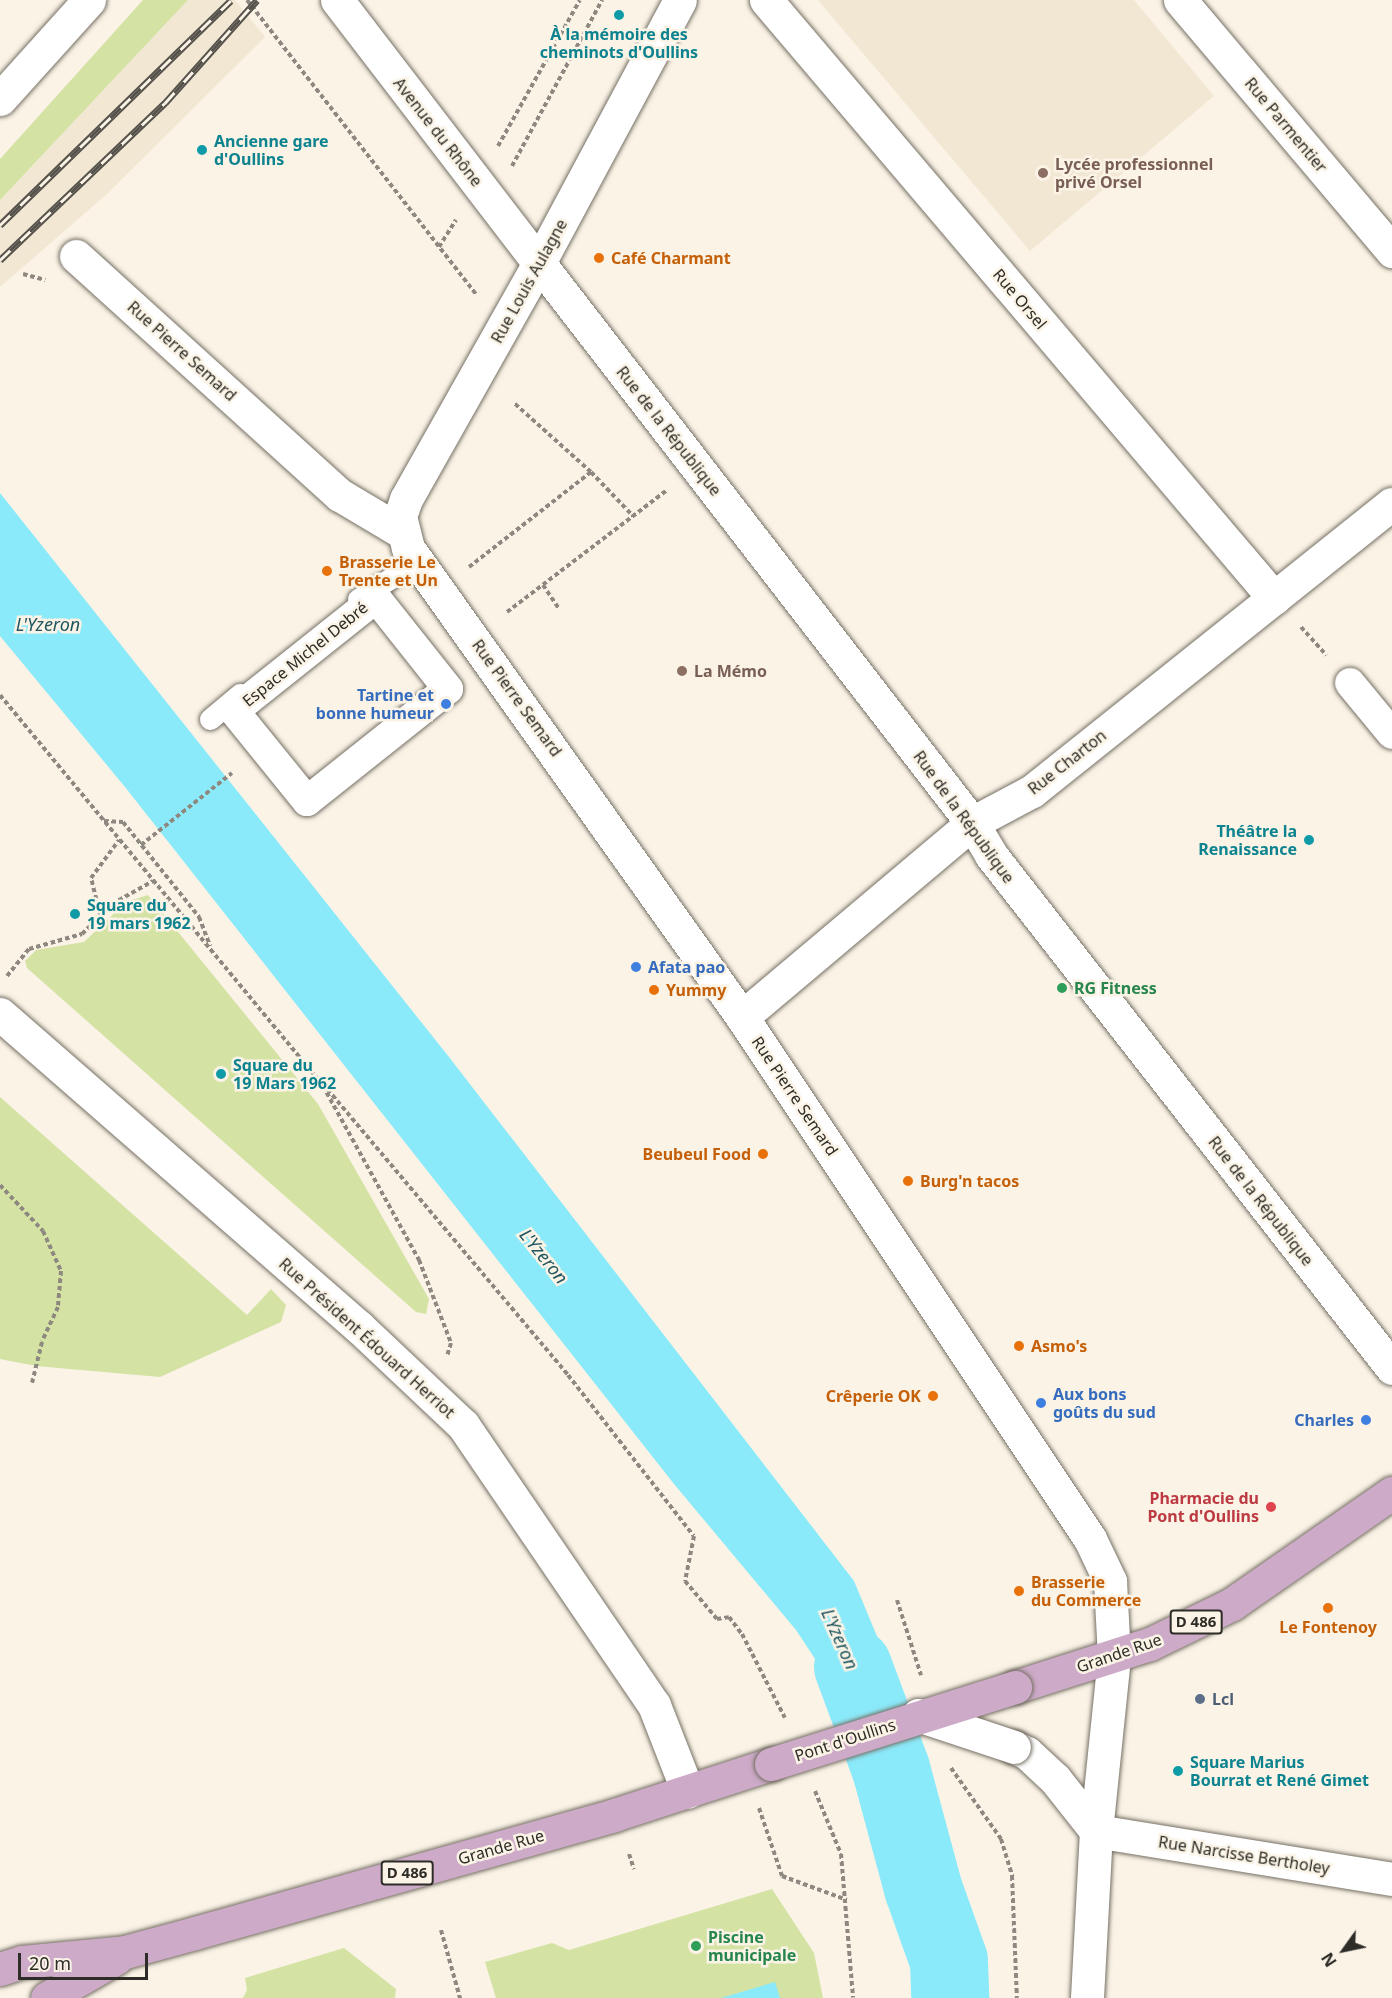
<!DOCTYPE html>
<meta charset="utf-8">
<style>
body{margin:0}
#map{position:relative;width:1392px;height:1998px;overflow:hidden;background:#faf3e6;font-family:"Noto Sans",sans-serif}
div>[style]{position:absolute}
.built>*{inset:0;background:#f2e7d3}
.green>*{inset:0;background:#d4e2a4}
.water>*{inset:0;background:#8beafa}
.river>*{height:78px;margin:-39px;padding:0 39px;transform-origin:39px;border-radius:39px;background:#8beafa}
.path>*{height:4px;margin-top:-2px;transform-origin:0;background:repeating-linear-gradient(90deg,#8d8880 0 4.5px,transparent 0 7.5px)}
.roads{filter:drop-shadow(0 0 2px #767065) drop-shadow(0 0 2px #767065)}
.service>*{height:21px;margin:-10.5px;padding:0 10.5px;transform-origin:10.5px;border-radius:10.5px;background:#fff}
.pedestrian>*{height:30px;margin:-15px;padding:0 15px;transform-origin:15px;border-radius:15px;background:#fff}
.minor>*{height:33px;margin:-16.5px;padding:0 16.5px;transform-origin:16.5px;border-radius:16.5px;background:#fff}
.tertiary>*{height:33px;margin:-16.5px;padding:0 16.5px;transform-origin:16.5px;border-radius:16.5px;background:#fff}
.secondary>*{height:33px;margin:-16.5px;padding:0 16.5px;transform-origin:16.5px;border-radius:16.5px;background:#fff}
.primary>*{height:33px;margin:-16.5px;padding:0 16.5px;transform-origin:16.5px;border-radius:16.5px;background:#cdaac8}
.rail>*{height:7px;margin-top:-3.5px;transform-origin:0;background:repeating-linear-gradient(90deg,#faf3e6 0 14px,#55524c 0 28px);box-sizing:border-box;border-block:2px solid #55524c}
.bridges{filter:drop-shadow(0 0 2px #767065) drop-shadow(0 0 2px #767065)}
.secondary-bridge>*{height:33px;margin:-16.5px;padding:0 16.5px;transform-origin:16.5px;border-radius:16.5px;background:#fff}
.primary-bridge>*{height:33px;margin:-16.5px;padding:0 16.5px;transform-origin:16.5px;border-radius:16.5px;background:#cdaac8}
.dots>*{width:16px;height:16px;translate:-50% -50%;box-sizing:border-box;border:3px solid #faf3e6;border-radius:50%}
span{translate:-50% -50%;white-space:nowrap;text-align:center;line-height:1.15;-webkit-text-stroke:5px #faf3e6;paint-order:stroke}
.shield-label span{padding:2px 4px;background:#faf3e6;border:2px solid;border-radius:4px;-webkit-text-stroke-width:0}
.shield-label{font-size:15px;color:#2e2c27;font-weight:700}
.culture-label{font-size:16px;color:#0d838f;font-weight:700}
.left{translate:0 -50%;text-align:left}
.right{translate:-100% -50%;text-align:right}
.street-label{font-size:16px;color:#2e2c27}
.education-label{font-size:16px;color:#785e54;font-weight:700}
.food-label{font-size:16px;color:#c56008;font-weight:700}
.shop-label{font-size:16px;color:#366cbe;font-weight:700}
.leisure-label{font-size:16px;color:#27864d;font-weight:700}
.health-label{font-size:16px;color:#be3a42;font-weight:700}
.service-label{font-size:16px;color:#4e5e75;font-weight:700}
.water-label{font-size:18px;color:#1f565f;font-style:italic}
.north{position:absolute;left:1314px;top:1920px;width:60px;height:60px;-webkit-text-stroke:4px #faf3e6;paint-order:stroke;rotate:237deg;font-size:16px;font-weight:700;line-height:24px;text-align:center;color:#2e2c27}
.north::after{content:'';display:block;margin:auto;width:21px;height:27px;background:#2e2c27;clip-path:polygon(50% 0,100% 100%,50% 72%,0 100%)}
.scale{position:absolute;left:18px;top:1953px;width:130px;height:27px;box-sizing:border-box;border:3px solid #2e2c27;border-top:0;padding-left:8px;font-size:18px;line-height:21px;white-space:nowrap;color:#2e2c27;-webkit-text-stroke:4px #faf3e6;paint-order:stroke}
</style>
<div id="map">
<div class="built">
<i style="clip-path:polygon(188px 0,235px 0,265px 37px,107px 194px,0 287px,0 200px)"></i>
<i style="clip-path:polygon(818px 0,1134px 0,1214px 96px,1030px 251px)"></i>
</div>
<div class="green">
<i style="clip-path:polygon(143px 0,188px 0,0 200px,0 159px)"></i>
<i style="clip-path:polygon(148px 895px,318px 1104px,429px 1299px,426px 1314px,416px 1312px,27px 968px,25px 961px,36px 950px,84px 942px,126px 902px)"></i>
<i style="clip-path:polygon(0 1097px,247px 1315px,271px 1289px,286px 1305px,281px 1322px,160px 1377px,36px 1366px,0 1359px)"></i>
<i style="clip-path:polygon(772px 1889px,814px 1953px,823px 1998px,496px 1998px,485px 1962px,552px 1943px,569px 1950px)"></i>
<i style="clip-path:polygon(344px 1948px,396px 1989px,395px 1998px,243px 1998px,247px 1990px,245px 1978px)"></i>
</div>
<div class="water">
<i style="clip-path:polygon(0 493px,449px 1057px,854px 1581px,881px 1646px,910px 1763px,873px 1776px,829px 1680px,796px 1630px,674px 1484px,125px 787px,0 636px)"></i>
<i style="clip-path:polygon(775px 1982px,780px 1998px,721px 1998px)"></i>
</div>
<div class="river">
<i style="left:853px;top:1667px;width:109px;rotate:69.6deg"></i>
<i style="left:891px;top:1769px;width:123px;rotate:74.9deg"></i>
<i style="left:923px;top:1888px;width:77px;rotate:70.4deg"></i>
<i style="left:949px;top:1961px;width:37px;rotate:88deg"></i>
</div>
<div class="path">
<i style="left:247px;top:0;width:374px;rotate:52.1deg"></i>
<i style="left:498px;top:146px;width:167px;rotate:-60.7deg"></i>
<i style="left:512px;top:166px;width:189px;rotate:-61.5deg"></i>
<i style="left:439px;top:247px;width:32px;rotate:-58deg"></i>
<i style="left:23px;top:274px;width:23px;rotate:15deg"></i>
<i style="left:591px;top:472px;width:61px;rotate:46.3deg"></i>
<i style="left:469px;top:567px;width:155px;rotate:-37.9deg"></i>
<i style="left:591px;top:472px;width:105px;rotate:-138.1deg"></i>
<i style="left:543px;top:585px;width:29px;rotate:56deg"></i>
<i style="left:507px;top:612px;width:201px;rotate:-37.3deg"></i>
<i style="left:1301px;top:627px;width:38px;rotate:48deg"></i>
<i style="left:0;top:695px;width:500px;rotate:50.4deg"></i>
<i style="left:104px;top:821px;width:19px;rotate:3deg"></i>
<i style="left:123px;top:822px;width:122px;rotate:51.3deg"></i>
<i style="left:199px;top:917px;width:31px;rotate:69deg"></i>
<i style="left:141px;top:845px;width:116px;rotate:-38.4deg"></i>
<i style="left:100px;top:914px;width:37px;rotate:-104deg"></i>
<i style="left:91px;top:878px;width:47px;rotate:-53.6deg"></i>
<i style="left:7px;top:976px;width:35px;rotate:-51deg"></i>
<i style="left:29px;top:949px;width:55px;rotate:-15.8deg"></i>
<i style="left:82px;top:934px;width:42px;rotate:-45deg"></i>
<i style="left:112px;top:904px;width:47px;rotate:-29.3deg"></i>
<i style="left:318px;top:1078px;width:388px;rotate:49.9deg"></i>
<i style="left:568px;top:1375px;width:204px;rotate:52deg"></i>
<i style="left:694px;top:1536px;width:46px;rotate:101.3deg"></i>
<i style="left:685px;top:1581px;width:50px;rotate:49.9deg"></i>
<i style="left:717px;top:1619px;width:12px;rotate:-9deg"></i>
<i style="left:729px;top:1617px;width:21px;rotate:53deg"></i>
<i style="left:742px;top:1634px;width:94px;rotate:62.9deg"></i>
<i style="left:323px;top:1086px;width:199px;rotate:61.1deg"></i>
<i style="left:419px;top:1260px;width:89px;rotate:68.9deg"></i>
<i style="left:451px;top:1343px;width:14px;rotate:107deg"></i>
<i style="left:0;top:1185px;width:63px;rotate:46.9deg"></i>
<i style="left:43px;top:1231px;width:44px;rotate:65.8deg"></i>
<i style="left:61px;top:1271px;width:36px;rotate:95deg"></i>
<i style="left:58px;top:1307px;width:38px;rotate:115deg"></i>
<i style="left:42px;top:1342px;width:42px;rotate:103.7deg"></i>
<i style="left:897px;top:1600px;width:79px;rotate:72.3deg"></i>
<i style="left:951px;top:1768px;width:87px;rotate:54.8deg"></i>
<i style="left:1001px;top:1839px;width:39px;rotate:73deg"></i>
<i style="left:1012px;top:1876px;width:122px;rotate:87.7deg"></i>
<i style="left:815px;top:1791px;width:68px;rotate:67.6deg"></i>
<i style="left:841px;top:1854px;width:144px;rotate:85.2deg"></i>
<i style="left:759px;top:1808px;width:72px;rotate:71.3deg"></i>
<i style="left:782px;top:1876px;width:69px;rotate:20.3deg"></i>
<i style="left:629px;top:1854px;width:16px;rotate:72deg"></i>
<i style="left:441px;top:1930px;width:71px;rotate:74.4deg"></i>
</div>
<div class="roads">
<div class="service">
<i style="left:358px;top:599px;width:69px;rotate:-32.5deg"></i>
<i style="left:210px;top:719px;width:39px;rotate:-40deg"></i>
</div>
<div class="pedestrian">
<i style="left:376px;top:598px;width:116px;rotate:51.6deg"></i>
<i style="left:448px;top:689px;width:180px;rotate:141.5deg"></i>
<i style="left:307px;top:801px;width:116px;rotate:-129deg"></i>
<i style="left:234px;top:711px;width:181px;rotate:-38.5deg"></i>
<i style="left:1350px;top:683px;width:66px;rotate:50.5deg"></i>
</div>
<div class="minor">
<i style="left:766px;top:0;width:785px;rotate:49.65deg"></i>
<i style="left:1180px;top:0;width:329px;rotate:49.8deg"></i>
<i style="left:0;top:99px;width:133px;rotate:-48deg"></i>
<i style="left:76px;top:256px;width:356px;rotate:42.2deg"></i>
<i style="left:340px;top:495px;width:72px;rotate:30.8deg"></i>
<i style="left:539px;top:263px;width:708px;rotate:52.29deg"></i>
<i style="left:972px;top:823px;width:37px;rotate:59deg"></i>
<i style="left:991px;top:855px;width:651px;rotate:51.99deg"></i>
<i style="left:0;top:1014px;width:476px;rotate:41.1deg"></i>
<i style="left:359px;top:1327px;width:143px;rotate:43.3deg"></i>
<i style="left:463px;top:1425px;width:339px;rotate:55.7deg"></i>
<i style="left:654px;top:1705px;width:93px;rotate:68.7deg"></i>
<i style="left:742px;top:1017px;width:301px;rotate:-40.1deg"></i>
<i style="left:972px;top:823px;width:68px;rotate:-28.1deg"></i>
<i style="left:1032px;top:791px;width:460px;rotate:-38.6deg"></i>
<i style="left:1096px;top:1831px;width:300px;rotate:9.2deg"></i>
</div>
<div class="tertiary">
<i style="left:539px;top:263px;width:298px;rotate:-61.8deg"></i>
</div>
<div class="secondary">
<i style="left:337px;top:0;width:332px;rotate:52.5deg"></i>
<i style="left:539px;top:263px;width:271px;rotate:119.4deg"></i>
<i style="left:406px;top:499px;width:18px;rotate:109deg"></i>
<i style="left:400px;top:516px;width:33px;rotate:76deg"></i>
<i style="left:408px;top:548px;width:576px;rotate:54.54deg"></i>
<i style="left:742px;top:1017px;width:627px;rotate:56.31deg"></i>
<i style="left:1090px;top:1539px;width:47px;rotate:64.5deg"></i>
<i style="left:1110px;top:1581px;width:76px;rotate:87deg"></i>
<i style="left:1114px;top:1657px;width:175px;rotate:95.9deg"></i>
<i style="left:1096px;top:1831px;width:167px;rotate:93.1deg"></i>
<i style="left:1014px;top:1747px;width:14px;rotate:25deg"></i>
<i style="left:1027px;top:1753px;width:38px;rotate:43deg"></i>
<i style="left:1055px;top:1779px;width:66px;rotate:51.7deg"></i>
</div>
<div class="primary">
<i style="left:1015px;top:1687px;width:142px;rotate:-17.7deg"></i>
<i style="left:1150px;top:1644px;width:91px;rotate:-26deg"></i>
<i style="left:1232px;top:1604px;width:195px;rotate:-34.8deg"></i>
<i style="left:0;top:1969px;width:23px;rotate:-18deg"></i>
<i style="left:22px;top:1962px;width:103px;rotate:-5.5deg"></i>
<i style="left:125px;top:1952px;width:73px;rotate:-15.2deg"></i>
<i style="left:195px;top:1933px;width:435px;rotate:-15.7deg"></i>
<i style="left:614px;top:1815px;width:165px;rotate:-18deg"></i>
<i style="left:47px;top:1998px;width:80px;rotate:-30.1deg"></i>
</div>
</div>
<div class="rail">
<i style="left:0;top:225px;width:322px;rotate:-44.2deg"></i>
<i style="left:0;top:260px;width:228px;rotate:-43.6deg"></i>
<i style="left:165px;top:103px;width:138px;rotate:-48.2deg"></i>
</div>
<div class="bridges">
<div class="secondary-bridge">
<i style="left:918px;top:1715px;width:101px;rotate:18.4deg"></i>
</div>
<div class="primary-bridge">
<i style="left:771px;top:1764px;width:256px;rotate:-17.5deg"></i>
</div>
</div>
<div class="dots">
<i style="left:619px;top:15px;background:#0f9aa8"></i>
<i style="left:202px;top:150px;background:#0f9aa8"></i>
<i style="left:1043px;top:173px;background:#8d6e63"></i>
<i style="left:599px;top:258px;background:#e8710a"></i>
<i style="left:327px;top:571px;background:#e8710a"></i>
<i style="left:682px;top:671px;background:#8d6e63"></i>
<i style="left:446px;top:704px;background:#3f7fe0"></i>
<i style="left:1309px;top:840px;background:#0f9aa8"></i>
<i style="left:75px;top:914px;background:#0f9aa8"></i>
<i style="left:636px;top:967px;background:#3f7fe0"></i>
<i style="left:1062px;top:988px;background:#2e9e5b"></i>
<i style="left:654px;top:990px;background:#e8710a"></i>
<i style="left:221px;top:1074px;background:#0f9aa8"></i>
<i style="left:763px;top:1154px;background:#e8710a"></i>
<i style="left:908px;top:1181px;background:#e8710a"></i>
<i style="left:1019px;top:1346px;background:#e8710a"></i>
<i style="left:933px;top:1396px;background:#e8710a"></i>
<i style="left:1041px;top:1403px;background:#3f7fe0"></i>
<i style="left:1366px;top:1420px;background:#3f7fe0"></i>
<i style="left:1271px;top:1507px;background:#e0444e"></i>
<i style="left:1019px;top:1591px;background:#e8710a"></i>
<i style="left:1328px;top:1608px;background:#e8710a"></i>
<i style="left:1200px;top:1699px;background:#5c6f8a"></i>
<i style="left:1178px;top:1771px;background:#0f9aa8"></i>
<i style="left:696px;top:1946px;background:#2e9e5b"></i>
</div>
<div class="shield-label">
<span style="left:1196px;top:1622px">D 486</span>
<span style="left:407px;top:1873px">D 486</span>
</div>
<div class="culture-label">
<span style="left:619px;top:43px">À la mémoire des<br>cheminots d'Oullins</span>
<span class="left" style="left:214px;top:150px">Ancienne gare<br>d'Oullins</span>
<span class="right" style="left:1297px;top:840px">Théâtre la<br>Renaissance</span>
<span class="left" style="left:87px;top:914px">Square du<br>19 mars 1962</span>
<span class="left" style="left:233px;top:1074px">Square du<br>19 Mars 1962</span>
<span class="left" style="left:1190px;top:1771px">Square Marius<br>Bourrat et René Gimet</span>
</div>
<div class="street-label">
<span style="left:1286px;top:125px;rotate:50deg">Rue Parmentier</span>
<span style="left:438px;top:132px;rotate:52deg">Avenue du Rhône</span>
<span style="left:529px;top:281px;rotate:-61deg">Rue Louis Aulagne</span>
<span style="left:1020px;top:299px;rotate:50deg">Rue Orsel</span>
<span style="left:182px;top:351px;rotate:42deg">Rue Pierre Semard</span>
<span style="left:669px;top:431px;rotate:52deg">Rue de la République</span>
<span style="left:305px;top:654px;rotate:-39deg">Espace Michel Debré</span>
<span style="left:517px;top:698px;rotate:54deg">Rue Pierre Semard</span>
<span style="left:1067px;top:762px;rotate:-38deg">Rue Charton</span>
<span style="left:964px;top:817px;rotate:54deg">Rue de la République</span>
<span style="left:795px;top:1096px;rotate:56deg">Rue Pierre Semard</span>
<span style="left:1261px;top:1201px;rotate:52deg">Rue de la République</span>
<span style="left:367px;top:1338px;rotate:42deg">Rue Président Édouard Herriot</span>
<span style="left:1119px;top:1653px;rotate:-19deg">Grande Rue</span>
<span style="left:845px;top:1740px;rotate:-18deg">Pont d'Oullins</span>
<span style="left:501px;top:1847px;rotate:-16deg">Grande Rue</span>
<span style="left:1244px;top:1855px;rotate:9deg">Rue Narcisse Bertholey</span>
</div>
<div class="education-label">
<span class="left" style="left:1055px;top:173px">Lycée professionnel<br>privé Orsel</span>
<span class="left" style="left:694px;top:671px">La Mémo</span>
</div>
<div class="food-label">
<span class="left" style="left:611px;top:258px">Café Charmant</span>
<span class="left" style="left:339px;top:571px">Brasserie Le<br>Trente et Un</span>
<span class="left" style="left:666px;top:990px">Yummy</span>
<span class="right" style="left:751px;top:1154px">Beubeul Food</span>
<span class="left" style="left:920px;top:1181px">Burg'n tacos</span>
<span class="left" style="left:1031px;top:1346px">Asmo's</span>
<span class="right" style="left:921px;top:1396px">Crêperie OK</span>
<span class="left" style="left:1031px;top:1591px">Brasserie<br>du Commerce</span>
<span style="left:1328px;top:1627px">Le Fontenoy</span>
</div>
<div class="shop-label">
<span class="right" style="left:434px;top:704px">Tartine et<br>bonne humeur</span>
<span class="left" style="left:648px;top:967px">Afata pao</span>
<span class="left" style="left:1053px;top:1403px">Aux bons<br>goûts du sud</span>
<span class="right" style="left:1354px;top:1420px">Charles</span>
</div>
<div class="leisure-label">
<span class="left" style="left:1074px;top:988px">RG Fitness</span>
<span class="left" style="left:708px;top:1946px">Piscine<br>municipale</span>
</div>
<div class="health-label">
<span class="right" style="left:1259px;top:1507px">Pharmacie du<br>Pont d'Oullins</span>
</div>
<div class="service-label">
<span class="left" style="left:1212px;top:1699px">Lcl</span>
</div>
<div class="water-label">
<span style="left:48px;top:624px">L'Yzeron</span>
<span style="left:544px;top:1256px;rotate:51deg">L'Yzeron</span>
<span style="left:840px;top:1639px;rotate:66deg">L'Yzeron</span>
</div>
<div class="north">N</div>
<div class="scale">20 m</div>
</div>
